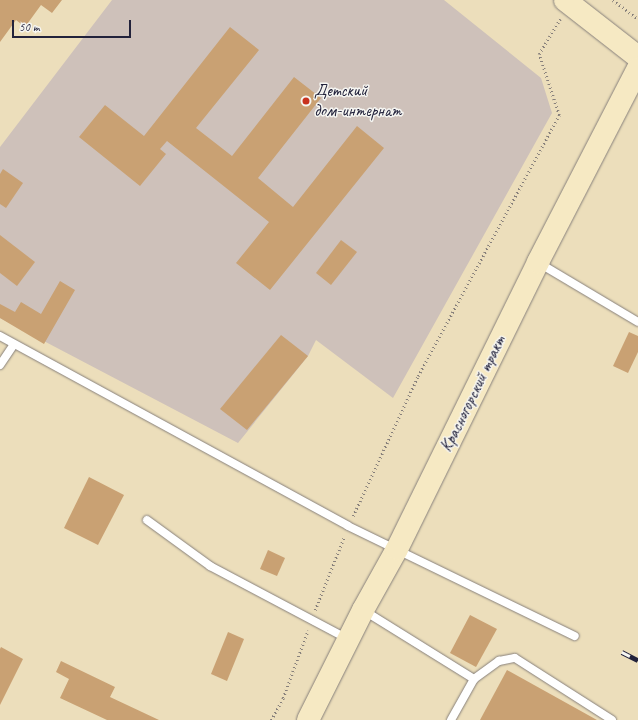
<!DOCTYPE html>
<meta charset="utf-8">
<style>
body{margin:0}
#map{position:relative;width:638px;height:720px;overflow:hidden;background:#ecdebb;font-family:Caveat,sans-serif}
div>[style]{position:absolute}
.industrial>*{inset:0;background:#cec1ba}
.building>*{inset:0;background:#c9a173}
.path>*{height:2.5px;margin-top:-1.25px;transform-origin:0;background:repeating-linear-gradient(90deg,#87807b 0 1px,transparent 0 4px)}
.roads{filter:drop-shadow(0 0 1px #87807b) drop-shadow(0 0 1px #87807b)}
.service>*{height:8px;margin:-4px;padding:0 4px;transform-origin:4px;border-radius:4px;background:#fff}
.secondary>*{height:22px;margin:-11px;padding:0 11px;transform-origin:11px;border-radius:11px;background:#f6e9c3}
.rail>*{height:4.5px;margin-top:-2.25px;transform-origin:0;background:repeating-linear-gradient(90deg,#f6f6f2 0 9px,#22223b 0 18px);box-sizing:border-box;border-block:1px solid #22223b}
.dots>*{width:11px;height:11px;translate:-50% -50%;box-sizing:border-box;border:2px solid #f6f6f2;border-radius:50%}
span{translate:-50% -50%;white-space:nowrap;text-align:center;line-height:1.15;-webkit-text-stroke:3px #f6f6f2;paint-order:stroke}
.poi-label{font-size:17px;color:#22223b}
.left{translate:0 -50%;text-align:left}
.street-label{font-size:17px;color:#22223b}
.scale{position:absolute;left:12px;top:20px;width:119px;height:18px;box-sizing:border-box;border:2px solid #22223b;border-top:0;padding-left:5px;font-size:12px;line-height:14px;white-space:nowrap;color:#22223b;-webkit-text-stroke:3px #f6f6f2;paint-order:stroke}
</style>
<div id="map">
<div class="industrial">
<i style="clip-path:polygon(112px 0,444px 0,541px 78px,552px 113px,393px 398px,316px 340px,308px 356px,238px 443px,0 318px,0 147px)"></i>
</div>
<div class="building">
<i style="clip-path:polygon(0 0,62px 0,52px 13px,41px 5px,25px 27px,16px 20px,0 42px)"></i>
<i style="clip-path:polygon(230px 27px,259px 50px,196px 128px,232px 156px,294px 77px,321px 98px,258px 178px,293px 207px,357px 126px,384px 148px,270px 290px,236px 263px,269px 222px,167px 141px,160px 149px,166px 154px,140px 186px,79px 137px,105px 105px,144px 136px)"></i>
<i style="clip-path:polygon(3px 169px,23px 183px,6px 208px,0 204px,0 174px)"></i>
<i style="clip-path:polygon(0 235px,35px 262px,17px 286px,0 273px)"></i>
<i style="clip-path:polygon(341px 240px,357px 252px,331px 285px,316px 273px)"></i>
<i style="clip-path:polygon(60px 281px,75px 290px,44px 344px,0 318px,0 304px,15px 312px,21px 302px,41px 314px)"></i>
<i style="clip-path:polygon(629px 332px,638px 336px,638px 352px,628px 373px,613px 366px)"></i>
<i style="clip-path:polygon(281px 335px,308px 356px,247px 430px,220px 409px)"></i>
<i style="clip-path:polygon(89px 477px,124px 495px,98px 545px,64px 528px)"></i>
<i style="clip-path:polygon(268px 550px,285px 558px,277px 576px,260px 569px)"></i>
<i style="clip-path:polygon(470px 615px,497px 629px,476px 667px,450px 653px)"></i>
<i style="clip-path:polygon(228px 632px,244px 639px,227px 681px,211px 674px)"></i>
<i style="clip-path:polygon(1px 647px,23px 659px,0 705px,0 649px)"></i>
<i style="clip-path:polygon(61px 661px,115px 687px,110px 697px,159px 720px,107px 720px,60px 698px,69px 679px,56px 672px)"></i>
<i style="clip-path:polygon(507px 670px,597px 720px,480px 720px)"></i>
</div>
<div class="path">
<i style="left:613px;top:0;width:31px;rotate:37deg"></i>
<i style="left:353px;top:516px;width:154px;rotate:-65.1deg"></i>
<i style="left:418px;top:376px;width:297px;rotate:-61.6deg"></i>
<i style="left:559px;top:115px;width:64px;rotate:-108.2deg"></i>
<i style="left:539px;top:54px;width:41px;rotate:-59deg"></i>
<i style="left:315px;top:610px;width:79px;rotate:-68.3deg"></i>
<i style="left:271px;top:720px;width:25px;rotate:-61deg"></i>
<i style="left:283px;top:698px;width:72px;rotate:-69.8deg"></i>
</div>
<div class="roads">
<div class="service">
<i style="left:539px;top:263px;width:115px;rotate:30.8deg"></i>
<i style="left:0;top:336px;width:396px;rotate:28.6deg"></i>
<i style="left:348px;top:526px;width:252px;rotate:25.9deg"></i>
<i style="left:0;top:365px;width:25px;rotate:-56deg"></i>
<i style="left:147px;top:520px;width:78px;rotate:36.1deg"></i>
<i style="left:210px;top:566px;width:156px;rotate:27.9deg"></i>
<i style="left:363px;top:610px;width:131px;rotate:31.9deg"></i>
<i style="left:474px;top:679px;width:47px;rotate:119.3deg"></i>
<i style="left:474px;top:679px;width:31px;rotate:-36deg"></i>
<i style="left:499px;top:661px;width:16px;rotate:-11deg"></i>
<i style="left:515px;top:658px;width:115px;rotate:32.6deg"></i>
</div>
<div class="secondary">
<i style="left:565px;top:0;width:93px;rotate:38deg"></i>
<i style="left:308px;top:720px;width:123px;rotate:-63.4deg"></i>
<i style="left:363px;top:610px;width:70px;rotate:-60.9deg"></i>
<i style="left:397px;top:549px;width:320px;rotate:-63.8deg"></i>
<i style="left:538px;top:262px;width:218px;rotate:-62.7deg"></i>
</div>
</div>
<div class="rail">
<i style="left:622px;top:652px;width:18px;rotate:27deg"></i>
</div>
<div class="dots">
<i style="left:306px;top:101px;background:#c8321e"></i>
</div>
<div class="poi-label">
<span class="left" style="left:314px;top:101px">Детский<br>дом-интернат</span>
</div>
<div class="street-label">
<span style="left:473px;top:394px;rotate:-64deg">Красногорский тракт</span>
</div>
<div class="scale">50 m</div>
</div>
